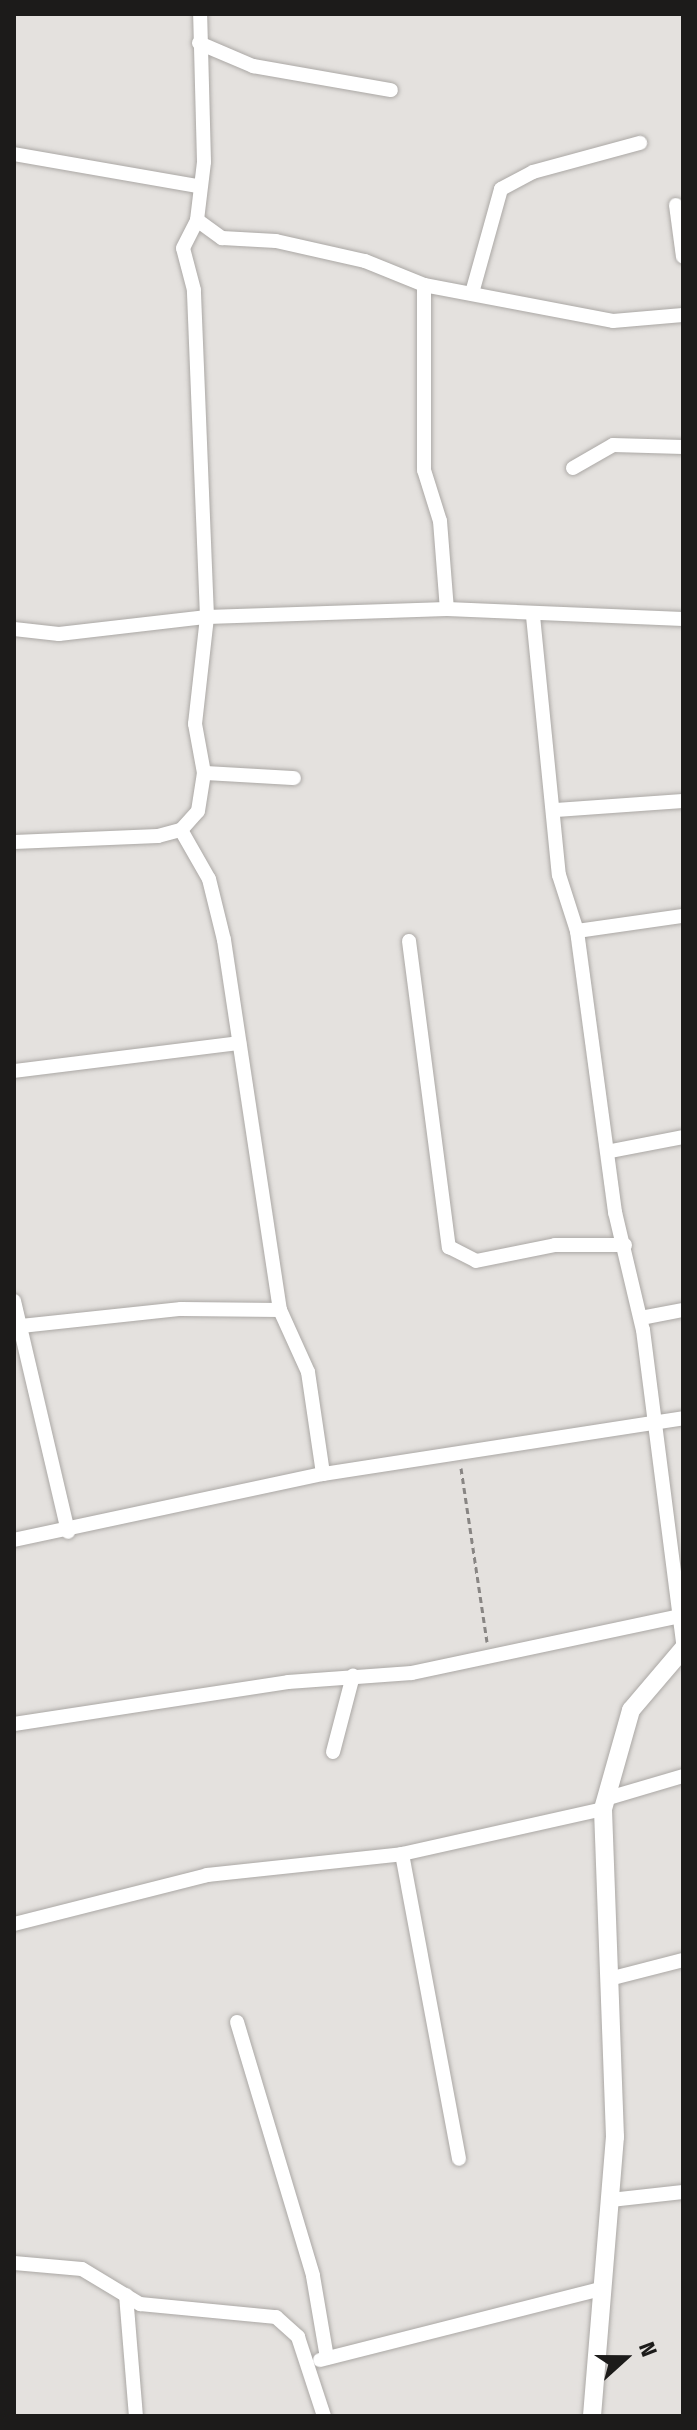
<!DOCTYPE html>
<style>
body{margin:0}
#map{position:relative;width:697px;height:2430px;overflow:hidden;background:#e4e1de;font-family:"Fira Sans Condensed",sans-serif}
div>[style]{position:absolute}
.path>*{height:3px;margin-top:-1.5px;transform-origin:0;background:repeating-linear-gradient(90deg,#888583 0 6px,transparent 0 10px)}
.roads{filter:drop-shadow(0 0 2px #aba8a5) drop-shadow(0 0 2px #aba8a5)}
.minor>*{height:14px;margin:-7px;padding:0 7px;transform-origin:7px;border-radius:7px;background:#fff}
.tertiary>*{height:18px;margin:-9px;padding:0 9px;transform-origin:9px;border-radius:9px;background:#fff}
span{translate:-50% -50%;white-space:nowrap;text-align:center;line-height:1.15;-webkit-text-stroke:8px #e4e1de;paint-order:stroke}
.frame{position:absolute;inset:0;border:16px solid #1c1b1a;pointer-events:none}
.north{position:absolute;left:585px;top:2318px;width:80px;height:80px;-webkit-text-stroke:6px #e4e1de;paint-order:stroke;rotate:69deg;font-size:22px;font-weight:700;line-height:32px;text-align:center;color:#1c1b1a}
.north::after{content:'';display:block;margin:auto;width:28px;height:36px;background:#1c1b1a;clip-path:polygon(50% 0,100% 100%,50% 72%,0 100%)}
</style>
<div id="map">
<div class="path">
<i style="left:461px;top:1468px;width:176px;rotate:81.5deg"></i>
</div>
<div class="roads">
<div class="minor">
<i style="left:199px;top:43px;width:59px;rotate:23.1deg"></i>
<i style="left:253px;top:66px;width:140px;rotate:9.9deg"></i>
<i style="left:14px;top:154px;width:187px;rotate:9.9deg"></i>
<i style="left:676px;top:205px;width:52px;rotate:82.3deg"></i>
<i style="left:197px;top:220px;width:31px;rotate:36deg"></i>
<i style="left:222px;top:238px;width:54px;rotate:3.2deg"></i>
<i style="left:276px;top:241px;width:91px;rotate:12.7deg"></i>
<i style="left:365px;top:261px;width:64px;rotate:22.1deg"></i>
<i style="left:424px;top:285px;width:192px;rotate:10.8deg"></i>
<i style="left:613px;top:321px;width:70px;rotate:-4.9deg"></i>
<i style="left:424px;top:285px;width:185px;rotate:90deg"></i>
<i style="left:424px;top:470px;width:53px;rotate:72.6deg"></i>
<i style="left:440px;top:521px;width:88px;rotate:85.5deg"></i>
<i style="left:472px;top:293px;width:108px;rotate:-74.4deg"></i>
<i style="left:501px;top:189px;width:36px;rotate:-28deg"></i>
<i style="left:533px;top:172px;width:111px;rotate:-15.2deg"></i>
<i style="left:573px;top:468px;width:46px;rotate:-29.9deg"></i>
<i style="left:613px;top:445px;width:70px;rotate:1.6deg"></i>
<i style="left:533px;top:616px;width:260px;rotate:84.3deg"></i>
<i style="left:559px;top:875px;width:59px;rotate:72.2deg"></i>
<i style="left:577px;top:931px;width:284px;rotate:82.3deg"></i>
<i style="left:615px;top:1212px;width:121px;rotate:76.7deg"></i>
<i style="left:643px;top:1330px;width:315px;rotate:82.7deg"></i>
<i style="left:14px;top:629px;width:45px;rotate:6.3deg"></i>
<i style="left:59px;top:634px;width:149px;rotate:-6.6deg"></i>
<i style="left:207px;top:617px;width:240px;rotate:-1.9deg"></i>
<i style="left:447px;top:609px;width:236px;rotate:2.4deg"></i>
<i style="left:204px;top:773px;width:90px;rotate:3.2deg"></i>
<i style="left:556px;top:810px;width:127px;rotate:-4.1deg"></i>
<i style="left:181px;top:830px;width:56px;rotate:60.3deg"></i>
<i style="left:209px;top:879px;width:63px;rotate:76.2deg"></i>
<i style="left:224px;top:940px;width:374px;rotate:81.4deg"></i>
<i style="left:280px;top:1310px;width:68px;rotate:65.7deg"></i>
<i style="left:308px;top:1372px;width:103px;rotate:81.6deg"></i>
<i style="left:14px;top:842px;width:144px;rotate:-2.4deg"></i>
<i style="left:158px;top:836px;width:24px;rotate:-15deg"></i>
<i style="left:181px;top:830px;width:25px;rotate:-48deg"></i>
<i style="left:198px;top:811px;width:38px;rotate:-81deg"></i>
<i style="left:204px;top:773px;width:50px;rotate:-100.4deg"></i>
<i style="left:195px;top:724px;width:108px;rotate:-83.6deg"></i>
<i style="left:207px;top:617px;width:327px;rotate:-92.3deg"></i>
<i style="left:194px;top:290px;width:43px;rotate:-104.7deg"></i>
<i style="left:183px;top:248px;width:31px;rotate:-63deg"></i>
<i style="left:197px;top:220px;width:58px;rotate:-83.1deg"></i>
<i style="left:204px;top:162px;width:148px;rotate:-91.5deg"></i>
<i style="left:577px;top:931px;width:107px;rotate:-8.1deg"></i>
<i style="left:409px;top:941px;width:309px;rotate:82.6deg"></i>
<i style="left:449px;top:1247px;width:30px;rotate:27deg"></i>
<i style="left:476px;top:1261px;width:81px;rotate:-11.4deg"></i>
<i style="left:555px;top:1245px;width:70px"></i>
<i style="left:14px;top:1071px;width:227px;rotate:-7.1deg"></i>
<i style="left:611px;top:1151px;width:73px;rotate:-11deg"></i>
<i style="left:14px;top:1301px;width:237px;rotate:76.8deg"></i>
<i style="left:641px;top:1318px;width:43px;rotate:-10.8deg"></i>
<i style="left:21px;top:1326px;width:161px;rotate:-6.1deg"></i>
<i style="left:181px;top:1309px;width:99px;rotate:0.6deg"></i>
<i style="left:14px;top:1540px;width:316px;rotate:-12.1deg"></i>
<i style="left:323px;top:1474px;width:364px;rotate:-8.8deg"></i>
<i style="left:14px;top:1724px;width:277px;rotate:-8.7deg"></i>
<i style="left:288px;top:1682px;width:124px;rotate:-4.2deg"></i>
<i style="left:412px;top:1673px;width:269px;rotate:-12deg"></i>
<i style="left:333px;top:1752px;width:79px;rotate:-75.3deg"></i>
<i style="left:605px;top:1799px;width:81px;rotate:-16.4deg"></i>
<i style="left:402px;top:1854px;width:310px;rotate:79.4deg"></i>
<i style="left:14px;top:1924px;width:199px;rotate:-14.2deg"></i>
<i style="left:207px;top:1875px;width:196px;rotate:-6.1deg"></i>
<i style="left:402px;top:1854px;width:206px;rotate:-12.6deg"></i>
<i style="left:609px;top:1979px;width:76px;rotate:-14.4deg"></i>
<i style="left:237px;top:2022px;width:265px;rotate:73.3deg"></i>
<i style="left:313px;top:2276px;width:83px;rotate:80.3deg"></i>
<i style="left:611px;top:2200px;width:72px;rotate:-6.3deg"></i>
<i style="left:14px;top:2263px;width:68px;rotate:5deg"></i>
<i style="left:82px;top:2269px;width:68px;rotate:31.1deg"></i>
<i style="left:140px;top:2304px;width:137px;rotate:5.5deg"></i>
<i style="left:276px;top:2317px;width:30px;rotate:42deg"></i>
<i style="left:298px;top:2337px;width:83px;rotate:71.8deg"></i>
<i style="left:126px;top:2295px;width:121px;rotate:85.3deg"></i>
<i style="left:320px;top:2360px;width:286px;rotate:-14.2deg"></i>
</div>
<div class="tertiary">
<i style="left:592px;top:2416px;width:280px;rotate:-85.3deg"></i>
<i style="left:615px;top:2137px;width:328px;rotate:-92.1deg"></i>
<i style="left:603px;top:1809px;width:103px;rotate:-74.2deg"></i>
<i style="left:631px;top:1710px;width:80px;rotate:-49.6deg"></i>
</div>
</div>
<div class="frame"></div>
<div class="north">N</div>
</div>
